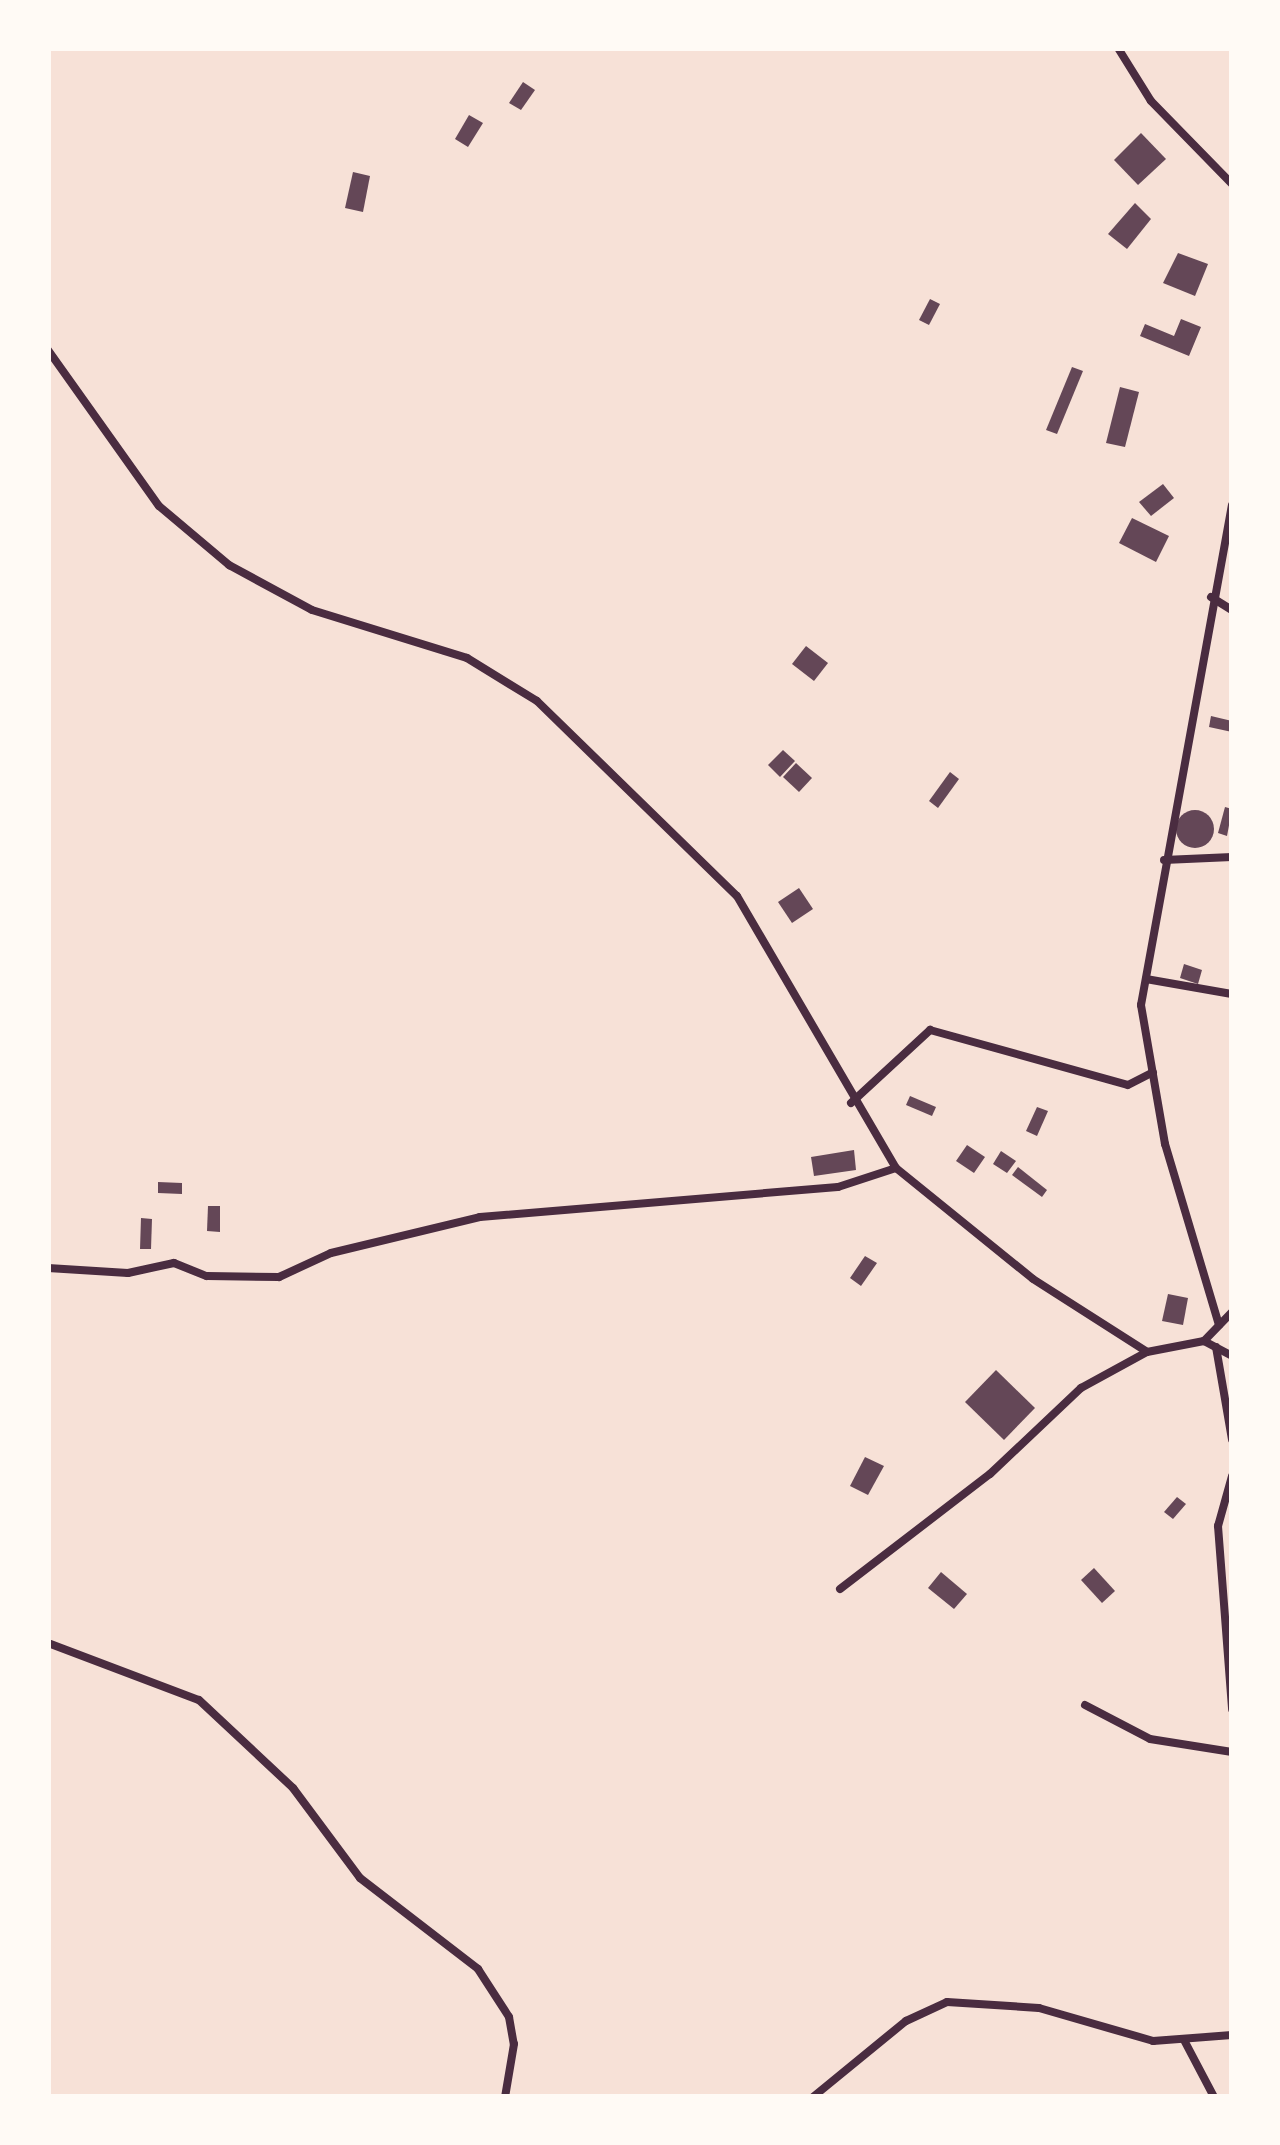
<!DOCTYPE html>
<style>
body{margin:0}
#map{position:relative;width:1280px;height:2145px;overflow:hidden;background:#f7e1d7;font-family:Signika,sans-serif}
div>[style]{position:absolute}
.building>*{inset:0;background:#644757}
.round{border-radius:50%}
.minor>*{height:8px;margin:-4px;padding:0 4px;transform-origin:4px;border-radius:4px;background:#4a2c40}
span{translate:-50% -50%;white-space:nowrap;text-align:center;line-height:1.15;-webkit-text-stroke:9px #fffaf5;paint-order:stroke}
.frame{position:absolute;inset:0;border:51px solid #fffaf5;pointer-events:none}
</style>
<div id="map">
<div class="building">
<i style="clip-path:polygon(523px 82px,535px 90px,521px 110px,509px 103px)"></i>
<i style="clip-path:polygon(469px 115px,483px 123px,468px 147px,455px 139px)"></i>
<i style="clip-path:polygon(1141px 133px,1166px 159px,1138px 185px,1114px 160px)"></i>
<i style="clip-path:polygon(353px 172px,370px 176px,363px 212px,345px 208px)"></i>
<i style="clip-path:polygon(1135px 203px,1151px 219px,1127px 249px,1108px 234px)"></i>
<i style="clip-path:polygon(1178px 253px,1208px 264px,1195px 296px,1163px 283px)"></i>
<i style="clip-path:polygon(930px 299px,940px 304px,929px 325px,919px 320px)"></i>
<i style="clip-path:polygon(1181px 319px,1201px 327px,1189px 356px,1140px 336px,1145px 324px,1174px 336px)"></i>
<i style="clip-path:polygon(1072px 367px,1083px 371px,1057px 434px,1046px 430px)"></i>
<i style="clip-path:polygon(1120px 387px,1139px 392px,1125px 447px,1106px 443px)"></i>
<i style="clip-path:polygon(1163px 484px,1174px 498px,1151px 516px,1139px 502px)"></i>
<i style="clip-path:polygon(1132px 518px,1169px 536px,1156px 562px,1119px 543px)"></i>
<i style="clip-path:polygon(806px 646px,828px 663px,814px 681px,792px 664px)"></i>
<i style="clip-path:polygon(1211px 716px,1232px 721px,1232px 732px,1209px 727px)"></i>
<i style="clip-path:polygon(783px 750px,795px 761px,780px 777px,768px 765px)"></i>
<i style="clip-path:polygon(796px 763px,812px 778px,799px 792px,783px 777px)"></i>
<i style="clip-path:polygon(950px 772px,959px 779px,938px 808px,929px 801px)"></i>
<i style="clip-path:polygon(1225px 807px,1232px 809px,1227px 836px,1218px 833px)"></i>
<i class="round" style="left:1176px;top:810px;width:38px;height:38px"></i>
<i style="clip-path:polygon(799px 888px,813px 909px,792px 923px,778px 902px)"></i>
<i style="clip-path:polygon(1184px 964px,1202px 970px,1198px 984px,1180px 978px)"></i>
<i style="clip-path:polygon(910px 1096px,936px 1107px,932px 1116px,906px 1105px)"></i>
<i style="clip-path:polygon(1037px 1107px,1048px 1111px,1037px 1136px,1026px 1131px)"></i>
<i style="clip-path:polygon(967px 1145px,985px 1157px,974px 1173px,956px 1161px)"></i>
<i style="clip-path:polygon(854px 1150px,856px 1170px,814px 1176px,811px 1157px)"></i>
<i style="clip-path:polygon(1001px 1151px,1016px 1161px,1007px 1173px,993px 1164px)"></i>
<i style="clip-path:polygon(1018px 1167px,1047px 1190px,1042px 1197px,1012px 1175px)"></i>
<i style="clip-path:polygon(158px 1182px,182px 1183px,182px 1194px,158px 1193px)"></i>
<i style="clip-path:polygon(208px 1206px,220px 1206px,220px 1232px,207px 1231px)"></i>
<i style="clip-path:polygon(141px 1218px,152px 1219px,151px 1249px,140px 1249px)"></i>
<i style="clip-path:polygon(865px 1256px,877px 1263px,861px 1286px,850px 1278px)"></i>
<i style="clip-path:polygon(1168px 1294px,1188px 1298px,1183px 1325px,1162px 1321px)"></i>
<i style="clip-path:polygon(996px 1370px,1035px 1408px,1004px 1440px,965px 1402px)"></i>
<i style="clip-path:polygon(865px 1457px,884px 1466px,868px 1495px,850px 1486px)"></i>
<i style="clip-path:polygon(1177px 1497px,1186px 1504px,1173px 1519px,1164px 1512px)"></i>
<i style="clip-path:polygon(1094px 1568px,1115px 1591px,1102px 1603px,1081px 1580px)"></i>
<i style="clip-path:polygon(941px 1572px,967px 1594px,954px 1609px,928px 1588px)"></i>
</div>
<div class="minor">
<i style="left:1118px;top:48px;width:62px;rotate:58.1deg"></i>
<i style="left:1151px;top:101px;width:116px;rotate:45.7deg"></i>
<i style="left:48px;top:350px;width:191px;rotate:54.6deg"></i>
<i style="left:159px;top:506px;width:92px;rotate:40.1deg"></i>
<i style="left:229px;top:565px;width:94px;rotate:28.5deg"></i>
<i style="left:312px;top:610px;width:162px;rotate:17.2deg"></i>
<i style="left:467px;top:658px;width:82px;rotate:31.6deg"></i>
<i style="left:537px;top:701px;width:279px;rotate:44.3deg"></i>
<i style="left:737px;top:896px;width:315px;rotate:59.7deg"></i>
<i style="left:896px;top:1168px;width:176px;rotate:39deg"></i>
<i style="left:1033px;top:1279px;width:135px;rotate:32.6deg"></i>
<i style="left:1211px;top:597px;width:25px;rotate:32deg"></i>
<i style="left:1164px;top:860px;width:68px;rotate:-2.5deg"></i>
<i style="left:1146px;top:979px;width:87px;rotate:9.9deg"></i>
<i style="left:851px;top:1103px;width:108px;rotate:-42.7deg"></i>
<i style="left:930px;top:1030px;width:205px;rotate:15.5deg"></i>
<i style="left:1128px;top:1085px;width:28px;rotate:-27deg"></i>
<i style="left:48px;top:1268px;width:80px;rotate:3.6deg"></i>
<i style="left:128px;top:1273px;width:47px;rotate:-12.3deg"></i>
<i style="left:174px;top:1263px;width:35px;rotate:22deg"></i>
<i style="left:207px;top:1276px;width:72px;rotate:0.8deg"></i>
<i style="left:279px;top:1277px;width:57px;rotate:-24.8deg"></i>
<i style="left:331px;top:1253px;width:153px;rotate:-13.6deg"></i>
<i style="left:480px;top:1217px;width:359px;rotate:-4.8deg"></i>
<i style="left:838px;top:1187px;width:61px;rotate:-18.1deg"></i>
<i style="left:1219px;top:1325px;width:189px;rotate:-106.6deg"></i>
<i style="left:1165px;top:1144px;width:141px;rotate:-99.8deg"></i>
<i style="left:1141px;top:1005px;width:508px;rotate:-79.69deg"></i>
<i style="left:1204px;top:1341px;width:32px;rotate:28deg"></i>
<i style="left:1216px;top:1347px;width:94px;rotate:80.2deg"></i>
<i style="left:1232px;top:1476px;width:52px;rotate:105.6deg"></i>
<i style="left:1218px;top:1526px;width:184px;rotate:85.6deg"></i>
<i style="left:840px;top:1589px;width:189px;rotate:-37.5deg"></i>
<i style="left:990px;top:1474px;width:125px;rotate:-43.4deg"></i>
<i style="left:1081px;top:1388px;width:75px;rotate:-28.6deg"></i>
<i style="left:1147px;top:1352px;width:58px;rotate:-10.9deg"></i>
<i style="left:1204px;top:1341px;width:40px;rotate:-46deg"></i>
<i style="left:48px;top:1643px;width:161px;rotate:20.7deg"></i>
<i style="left:199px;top:1700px;width:129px;rotate:43.1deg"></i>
<i style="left:293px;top:1788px;width:112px;rotate:53.3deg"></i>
<i style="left:360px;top:1878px;width:149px;rotate:37.6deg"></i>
<i style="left:478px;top:1969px;width:57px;rotate:57.1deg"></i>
<i style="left:509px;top:2017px;width:27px;rotate:80deg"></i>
<i style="left:514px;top:2044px;width:54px;rotate:99.6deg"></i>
<i style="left:1085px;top:1705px;width:73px;rotate:27.6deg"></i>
<i style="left:1150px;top:1739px;width:83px;rotate:9deg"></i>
<i style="left:1184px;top:2040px;width:64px;rotate:62.2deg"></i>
<i style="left:813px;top:2097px;width:120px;rotate:-39.3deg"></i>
<i style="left:906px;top:2021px;width:45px;rotate:-24.9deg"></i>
<i style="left:947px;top:2002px;width:92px;rotate:3.7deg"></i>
<i style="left:1039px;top:2008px;width:119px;rotate:16.1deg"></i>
<i style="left:1153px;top:2041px;width:79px;rotate:-4.3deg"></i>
</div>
<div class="frame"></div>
</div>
